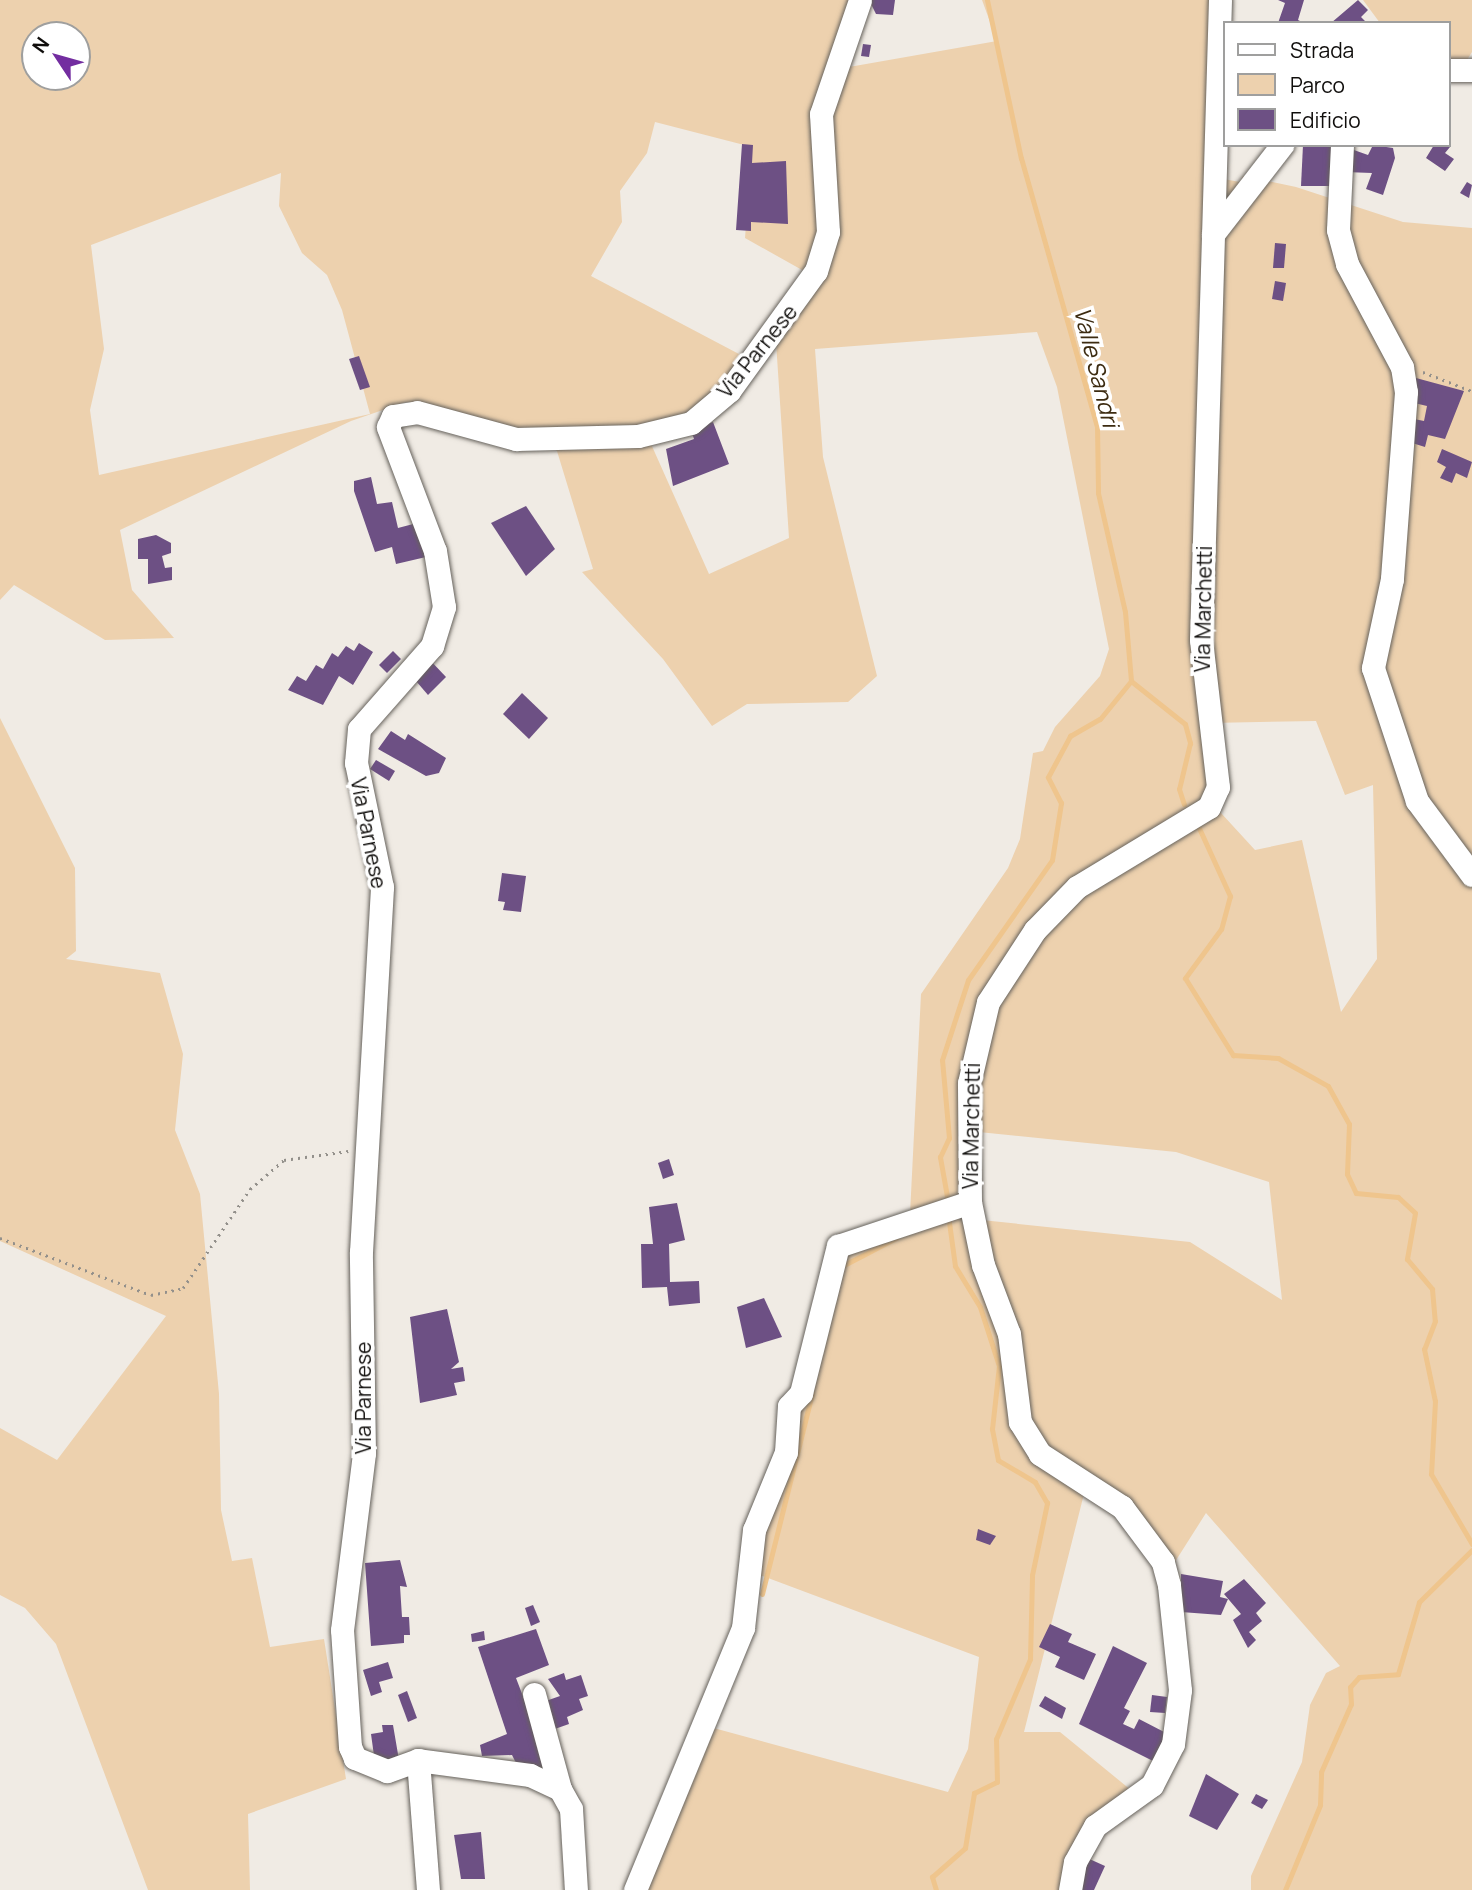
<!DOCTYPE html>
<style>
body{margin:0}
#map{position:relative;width:1472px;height:1890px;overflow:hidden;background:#f0ebe4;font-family:Manrope,sans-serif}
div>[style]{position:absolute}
.green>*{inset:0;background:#edd1ae}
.stream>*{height:5px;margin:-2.5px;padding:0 2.5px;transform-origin:2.5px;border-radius:2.5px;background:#efc58d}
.building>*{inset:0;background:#6d5084}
.path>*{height:2.5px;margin-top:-1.25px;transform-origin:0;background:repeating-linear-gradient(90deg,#93908b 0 2px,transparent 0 7px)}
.roads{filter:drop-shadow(0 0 2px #66625c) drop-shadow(0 0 2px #66625c)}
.minor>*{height:23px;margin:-11.5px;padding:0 11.5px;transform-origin:11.5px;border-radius:11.5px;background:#fff}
span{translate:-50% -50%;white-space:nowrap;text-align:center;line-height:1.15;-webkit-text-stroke:7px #fff;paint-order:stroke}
.street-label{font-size:21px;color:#100e0c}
.water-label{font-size:23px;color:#3c2b11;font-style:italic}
.legend{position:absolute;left:1223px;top:21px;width:228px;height:126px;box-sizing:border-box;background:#fff;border:2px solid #9f9f9e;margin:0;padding:9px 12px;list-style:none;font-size:21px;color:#100e0c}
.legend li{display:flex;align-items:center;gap:14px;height:35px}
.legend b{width:35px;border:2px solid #9f9f9e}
.north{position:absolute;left:21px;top:21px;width:70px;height:70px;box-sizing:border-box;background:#fff;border:2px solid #9f9f9e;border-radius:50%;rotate:306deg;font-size:19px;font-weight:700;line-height:28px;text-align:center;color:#100e0c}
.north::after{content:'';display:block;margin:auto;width:24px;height:32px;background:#732da0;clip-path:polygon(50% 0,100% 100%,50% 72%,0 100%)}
</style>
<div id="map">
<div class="green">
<i style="clip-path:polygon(evenodd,0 0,853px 0,837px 64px,849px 67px,997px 41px,982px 0,1218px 0,1218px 178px,1240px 182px,1243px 176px,1296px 187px,1403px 222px,1472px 228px,1472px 1890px,1251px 1890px,1251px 1876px,1302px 1762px,1310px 1705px,1326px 1673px,1340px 1666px,1206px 1513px,1166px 1576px,1087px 1482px,1024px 1732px,1060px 1732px,1137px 1795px,1101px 1819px,1070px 1890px,642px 1890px,710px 1727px,948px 1792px,968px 1749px,979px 1657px,744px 1569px,835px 1246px,910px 1214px,921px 994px,1008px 868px,1020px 839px,1033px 753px,1043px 751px,1055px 727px,1100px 676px,1109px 649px,1057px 387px,1037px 332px,815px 349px,823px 457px,877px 676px,848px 702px,747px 704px,712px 726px,663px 659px,582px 572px,593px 569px,553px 438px,406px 402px,351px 421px,120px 530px,132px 590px,174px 638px,105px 640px,14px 585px,0 600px,0 0,35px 35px,77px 35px,77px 77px,35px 77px,35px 35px,0 0,655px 122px,752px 147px,745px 238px,811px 275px,810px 293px,776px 342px,789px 538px,709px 574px,647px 435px,722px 402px,756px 363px,591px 276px,622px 222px,620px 191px,647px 153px,655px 122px,0 0,281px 173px,279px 206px,302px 253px,327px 275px,342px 310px,370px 414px,99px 475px,90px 410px,104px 349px,91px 245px,281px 173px,0 0,1316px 721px,1345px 795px,1373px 785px,1377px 959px,1341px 1012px,1302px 840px,1255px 850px,1210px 801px,1209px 723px,1316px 721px,0 0,969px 1131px,1176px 1152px,1269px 1182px,1282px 1300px,1190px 1242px,972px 1219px,969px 1131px)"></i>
<i style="clip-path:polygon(1363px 0,1472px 0,1472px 52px,1465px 63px,1449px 64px,1449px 23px,1380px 23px)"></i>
<i style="clip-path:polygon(0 718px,75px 868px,76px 951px,66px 959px,160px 973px,183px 1054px,175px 1130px,200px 1194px,219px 1394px,221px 1510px,232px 1561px,252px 1558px,270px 1647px,324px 1639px,346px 1779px,248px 1814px,250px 1890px,148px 1890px,56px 1644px,25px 1608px,0 1595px,0 1428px,57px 1460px,166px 1316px,0 1241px)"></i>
</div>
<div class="stream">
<i style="left:987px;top:0;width:162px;rotate:77.9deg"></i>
<i style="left:1021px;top:158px;width:279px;rotate:74.2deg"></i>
<i style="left:1097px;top:426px;width:67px;rotate:89.1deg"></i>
<i style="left:1098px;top:493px;width:122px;rotate:77.2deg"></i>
<i style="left:1125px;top:612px;width:69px;rotate:85deg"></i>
<i style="left:1131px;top:681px;width:69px;rotate:38.5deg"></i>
<i style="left:1185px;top:724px;width:20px;rotate:75deg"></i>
<i style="left:1190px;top:743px;width:47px;rotate:103.4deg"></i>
<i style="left:1179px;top:789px;width:16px;rotate:72deg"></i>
<i style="left:1199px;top:828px;width:75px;rotate:65.5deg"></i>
<i style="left:1230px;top:896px;width:34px;rotate:105deg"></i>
<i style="left:1221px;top:929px;width:61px;rotate:126.3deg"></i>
<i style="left:1185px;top:978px;width:91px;rotate:58.1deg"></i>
<i style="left:1233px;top:1055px;width:45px;rotate:3.8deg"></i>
<i style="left:1278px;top:1058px;width:57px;rotate:29.2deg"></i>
<i style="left:1328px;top:1086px;width:43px;rotate:61.1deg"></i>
<i style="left:1349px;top:1124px;width:50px;rotate:92.3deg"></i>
<i style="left:1347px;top:1174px;width:21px;rotate:65deg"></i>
<i style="left:1356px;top:1193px;width:42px;rotate:5.4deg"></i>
<i style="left:1398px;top:1197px;width:23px;rotate:43deg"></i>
<i style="left:1415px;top:1213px;width:47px;rotate:99.9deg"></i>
<i style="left:1407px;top:1259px;width:39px;rotate:50deg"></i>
<i style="left:1432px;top:1289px;width:32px;rotate:85deg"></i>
<i style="left:1435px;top:1321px;width:30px;rotate:111deg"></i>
<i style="left:1424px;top:1349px;width:53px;rotate:78.1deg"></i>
<i style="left:1435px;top:1401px;width:73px;rotate:93.1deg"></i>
<i style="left:1431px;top:1474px;width:81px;rotate:59.6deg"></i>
<i style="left:948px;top:1202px;width:46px;rotate:-100.1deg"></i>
<i style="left:940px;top:1157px;width:21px;rotate:-65deg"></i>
<i style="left:949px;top:1138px;width:78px;rotate:-95.1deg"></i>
<i style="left:942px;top:1060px;width:84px;rotate:-72deg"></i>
<i style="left:968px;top:980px;width:146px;rotate:-55deg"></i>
<i style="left:1052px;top:860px;width:58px;rotate:-81deg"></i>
<i style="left:1061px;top:803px;width:29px;rotate:-117deg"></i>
<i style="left:1048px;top:777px;width:47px;rotate:-61.8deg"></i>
<i style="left:1070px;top:736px;width:34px;rotate:-30deg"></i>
<i style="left:1100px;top:719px;width:49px;rotate:-50.8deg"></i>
<i style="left:844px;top:1265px;width:59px;rotate:-27.4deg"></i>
<i style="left:762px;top:1594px;width:207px;rotate:-76deg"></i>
<i style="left:936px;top:1890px;width:14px;rotate:-107deg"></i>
<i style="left:932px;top:1877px;width:44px;rotate:-41.3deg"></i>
<i style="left:965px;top:1848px;width:56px;rotate:-80.7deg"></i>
<i style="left:974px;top:1793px;width:25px;rotate:-26deg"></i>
<i style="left:997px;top:1782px;width:43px;rotate:-91.3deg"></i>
<i style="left:996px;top:1739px;width:87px;rotate:-67deg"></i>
<i style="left:1030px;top:1659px;width:84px;rotate:-88.6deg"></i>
<i style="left:1032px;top:1575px;width:74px;rotate:-78.2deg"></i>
<i style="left:1047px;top:1503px;width:24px;rotate:-120deg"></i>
<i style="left:1035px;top:1482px;width:43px;rotate:-149.3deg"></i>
<i style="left:998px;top:1460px;width:32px;rotate:-101deg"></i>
<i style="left:992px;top:1429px;width:63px;rotate:-83.7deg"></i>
<i style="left:999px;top:1366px;width:62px;rotate:-107.9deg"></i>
<i style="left:980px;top:1307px;width:48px;rotate:-121.4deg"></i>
<i style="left:955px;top:1266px;width:51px;rotate:-97.8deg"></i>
<i style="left:1285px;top:1890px;width:92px;rotate:-67.6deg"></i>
<i style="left:1320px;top:1805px;width:33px;rotate:-88deg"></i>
<i style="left:1321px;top:1772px;width:74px;rotate:-66.2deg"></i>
<i style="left:1351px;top:1704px;width:17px;rotate:-93deg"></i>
<i style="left:1350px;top:1687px;width:13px;rotate:-48deg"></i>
<i style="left:1359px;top:1677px;width:39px;rotate:-4deg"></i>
<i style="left:1398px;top:1674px;width:75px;rotate:-73.7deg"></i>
<i style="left:1419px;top:1602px;width:74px;rotate:-44.5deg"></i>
</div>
<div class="building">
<i style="clip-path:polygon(869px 0,895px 0,893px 15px,876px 14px)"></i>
<i style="clip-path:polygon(1278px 0,1304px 0,1298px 20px,1304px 23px,1278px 23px,1285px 3px)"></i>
<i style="clip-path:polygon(1358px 0,1368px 10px,1361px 17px,1367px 23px,1331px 23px)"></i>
<i style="clip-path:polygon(863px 44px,871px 45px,869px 57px,861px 56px)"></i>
<i style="clip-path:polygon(742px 144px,753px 145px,752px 163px,786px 161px,788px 224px,751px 222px,751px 231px,736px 230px)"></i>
<i style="clip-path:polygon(1303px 145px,1334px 145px,1331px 186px,1301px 186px)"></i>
<i style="clip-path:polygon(1373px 145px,1393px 148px,1395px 158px,1383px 195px,1366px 189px,1372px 173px,1345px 172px,1351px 149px,1368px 155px)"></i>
<i style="clip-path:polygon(1434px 145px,1450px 147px,1445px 153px,1454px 159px,1445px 171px,1426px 158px)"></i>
<i style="clip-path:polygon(1467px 182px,1472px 185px,1469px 198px,1460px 193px)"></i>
<i style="clip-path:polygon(1275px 243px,1286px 244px,1284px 268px,1273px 268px)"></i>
<i style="clip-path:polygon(1275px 281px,1286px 283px,1283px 301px,1272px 299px)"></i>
<i style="clip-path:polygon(359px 356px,370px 387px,360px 390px,349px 359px)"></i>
<i style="clip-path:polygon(1416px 378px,1464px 391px,1445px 439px,1428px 435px,1425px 447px,1409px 442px,1414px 419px,1424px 421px,1427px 406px,1410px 402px)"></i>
<i style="clip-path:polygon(713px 422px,729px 464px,673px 486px,666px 449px,694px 439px,691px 430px)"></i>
<i style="clip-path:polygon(1442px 449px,1472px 462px,1467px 478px,1456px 473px,1452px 483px,1440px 478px,1446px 467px,1437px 462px)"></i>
<i style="clip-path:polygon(371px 477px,377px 504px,392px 502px,398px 528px,417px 523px,426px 557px,396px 564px,392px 547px,375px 552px,354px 491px,354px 481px)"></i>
<i style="clip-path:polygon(526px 506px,555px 549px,526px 576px,491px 523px)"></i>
<i style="clip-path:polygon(156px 535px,171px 543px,171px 553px,162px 556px,165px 568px,172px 567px,172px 580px,148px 584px,148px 559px,138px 559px,138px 539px)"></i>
<i style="clip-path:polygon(359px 643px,373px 652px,353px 685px,339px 676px,323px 705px,288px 690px,297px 676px,306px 681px,316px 665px,323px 669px,332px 653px,338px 657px,346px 646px,354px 651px)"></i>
<i style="clip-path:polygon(393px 651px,401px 659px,387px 673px,379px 665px)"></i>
<i style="clip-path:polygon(428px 658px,446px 677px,428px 695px,410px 674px)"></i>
<i style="clip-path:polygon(522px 693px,548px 718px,529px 739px,503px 714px)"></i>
<i style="clip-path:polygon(391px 731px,405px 740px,408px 734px,446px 758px,439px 773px,426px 776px,378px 749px)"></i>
<i style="clip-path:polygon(376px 760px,395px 771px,389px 781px,370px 769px)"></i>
<i style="clip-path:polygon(502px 873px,526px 876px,521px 912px,503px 910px,505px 902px,498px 901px)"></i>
<i style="clip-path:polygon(669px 1159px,674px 1175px,663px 1179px,658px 1163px)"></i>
<i style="clip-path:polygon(677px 1203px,685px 1240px,669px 1244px,670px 1282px,699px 1281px,700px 1303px,669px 1306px,667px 1287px,642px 1288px,641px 1244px,653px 1244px,649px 1207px)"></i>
<i style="clip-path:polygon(764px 1298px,782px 1337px,746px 1348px,737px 1307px)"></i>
<i style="clip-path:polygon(447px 1309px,459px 1362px,451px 1369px,463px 1367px,465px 1381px,454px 1383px,457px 1395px,420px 1403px,410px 1317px)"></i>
<i style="clip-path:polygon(978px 1529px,996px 1536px,990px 1545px,976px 1540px)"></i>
<i style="clip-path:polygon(400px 1560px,407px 1587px,400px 1586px,402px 1617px,409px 1617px,410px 1635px,404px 1635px,404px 1643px,371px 1646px,365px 1563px)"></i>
<i style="clip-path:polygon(1181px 1574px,1223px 1581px,1220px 1597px,1228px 1599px,1221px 1615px,1181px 1612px)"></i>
<i style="clip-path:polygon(1244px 1579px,1266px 1603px,1256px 1613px,1262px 1621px,1249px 1632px,1256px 1640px,1248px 1648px,1233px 1620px,1241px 1614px,1224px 1594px)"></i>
<i style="clip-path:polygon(533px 1605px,540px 1622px,531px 1626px,525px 1608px)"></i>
<i style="clip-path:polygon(1050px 1624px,1072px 1634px,1068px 1642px,1096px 1654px,1084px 1680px,1055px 1667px,1060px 1657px,1039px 1647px)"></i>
<i style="clip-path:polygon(536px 1629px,549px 1665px,516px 1678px,551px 1770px,516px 1763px,512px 1755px,482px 1756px,480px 1745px,507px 1734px,478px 1647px)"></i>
<i style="clip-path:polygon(484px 1631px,485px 1640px,472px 1642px,471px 1634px)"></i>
<i style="clip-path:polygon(1113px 1646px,1147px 1663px,1124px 1708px,1130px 1711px,1123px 1724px,1134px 1729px,1139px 1719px,1168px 1734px,1153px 1761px,1079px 1724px)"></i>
<i style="clip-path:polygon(388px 1662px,393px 1678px,379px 1682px,382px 1692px,371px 1696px,363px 1670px)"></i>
<i style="clip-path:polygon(564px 1673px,566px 1680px,581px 1675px,588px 1696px,579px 1699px,583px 1710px,567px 1717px,569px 1724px,552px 1730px,543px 1702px,560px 1696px,548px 1679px)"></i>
<i style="clip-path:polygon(407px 1691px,417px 1718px,408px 1722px,398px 1695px)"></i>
<i style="clip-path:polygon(1152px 1695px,1167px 1697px,1165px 1713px,1150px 1712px)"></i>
<i style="clip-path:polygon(1045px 1696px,1066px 1708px,1062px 1719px,1039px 1706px)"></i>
<i style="clip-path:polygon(382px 1725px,393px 1725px,399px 1760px,375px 1763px,371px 1734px,383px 1732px)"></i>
<i style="clip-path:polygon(1206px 1774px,1239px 1794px,1217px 1830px,1189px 1816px)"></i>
<i style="clip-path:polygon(1256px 1794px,1268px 1800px,1262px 1809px,1251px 1803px)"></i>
<i style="clip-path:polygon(481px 1832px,485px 1879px,461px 1879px,454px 1835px)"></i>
<i style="clip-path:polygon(1085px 1857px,1105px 1866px,1094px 1890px,1079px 1890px)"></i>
</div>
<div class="path">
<i style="left:1423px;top:372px;width:53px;rotate:21.2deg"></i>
<i style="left:0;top:1238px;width:161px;rotate:20.7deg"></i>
<i style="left:151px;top:1295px;width:33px;rotate:-12deg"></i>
<i style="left:183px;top:1288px;width:120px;rotate:-55.9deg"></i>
<i style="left:250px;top:1189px;width:45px;rotate:-40.5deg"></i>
<i style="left:284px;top:1160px;width:65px;rotate:-8deg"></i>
</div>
<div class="roads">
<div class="minor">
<i style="left:1449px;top:70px;width:23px"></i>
<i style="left:1342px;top:145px;width:85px;rotate:92.7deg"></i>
<i style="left:1338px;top:230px;width:35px;rotate:75deg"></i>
<i style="left:1347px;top:264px;width:117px;rotate:61.9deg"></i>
<i style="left:1402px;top:367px;width:25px;rotate:81deg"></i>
<i style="left:1406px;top:392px;width:188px;rotate:94.3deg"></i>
<i style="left:1392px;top:579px;width:91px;rotate:102.1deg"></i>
<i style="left:1373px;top:668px;width:140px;rotate:71.7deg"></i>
<i style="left:1417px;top:801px;width:92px;rotate:53.4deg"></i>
<i style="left:1213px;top:234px;width:113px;rotate:-52.2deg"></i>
<i style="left:534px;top:1694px;width:98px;rotate:74.7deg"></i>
<i style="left:560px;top:1789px;width:33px;rotate:-155deg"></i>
<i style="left:530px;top:1775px;width:113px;rotate:-172.4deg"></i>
<i style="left:418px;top:1760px;width:33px;rotate:160deg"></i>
<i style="left:387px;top:1771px;width:35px;rotate:-158deg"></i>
<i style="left:355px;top:1758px;width:12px;rotate:-114deg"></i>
<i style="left:350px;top:1747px;width:117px;rotate:-93.9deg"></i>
<i style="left:342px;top:1630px;width:178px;rotate:-82.9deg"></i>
<i style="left:364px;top:1453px;width:201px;rotate:-90.9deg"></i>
<i style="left:361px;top:1252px;width:366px;rotate:-86.7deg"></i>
<i style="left:382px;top:887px;width:127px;rotate:-101.8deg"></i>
<i style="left:356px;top:763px;width:34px;rotate:-85deg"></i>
<i style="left:359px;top:729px;width:111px;rotate:-48.7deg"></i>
<i style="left:432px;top:646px;width:41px;rotate:-72.9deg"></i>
<i style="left:444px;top:607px;width:57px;rotate:-99.1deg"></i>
<i style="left:435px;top:551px;width:133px;rotate:-110.8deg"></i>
<i style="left:388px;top:427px;width:12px;rotate:-66deg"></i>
<i style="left:393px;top:416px;width:24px;rotate:-9deg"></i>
<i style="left:417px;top:412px;width:103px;rotate:15.3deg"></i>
<i style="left:516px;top:439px;width:122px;rotate:-1.4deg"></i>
<i style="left:638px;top:436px;width:55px;rotate:-13.8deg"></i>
<i style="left:691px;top:423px;width:50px;rotate:-40.1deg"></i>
<i style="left:729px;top:391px;width:148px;rotate:-54.1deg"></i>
<i style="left:816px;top:271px;width:41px;rotate:-72.9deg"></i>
<i style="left:828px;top:232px;width:118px;rotate:-93.4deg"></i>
<i style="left:821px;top:114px;width:120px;rotate:-71.1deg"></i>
<i style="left:418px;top:1760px;width:130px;rotate:85.6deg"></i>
<i style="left:560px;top:1789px;width:23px;rotate:61deg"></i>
<i style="left:571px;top:1809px;width:81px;rotate:86.5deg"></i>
<i style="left:635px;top:1890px;width:283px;rotate:-67.6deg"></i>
<i style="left:743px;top:1628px;width:99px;rotate:-83.6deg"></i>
<i style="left:754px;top:1530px;width:84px;rotate:-67.7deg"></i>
<i style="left:786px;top:1452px;width:46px;rotate:-86.3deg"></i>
<i style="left:789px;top:1406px;width:18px;rotate:-47deg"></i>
<i style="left:801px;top:1393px;width:152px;rotate:-75.9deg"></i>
<i style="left:838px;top:1246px;width:139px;rotate:-18.4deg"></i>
<i style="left:1070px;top:1890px;width:28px;rotate:-80deg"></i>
<i style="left:1075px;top:1862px;width:41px;rotate:-60.9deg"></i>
<i style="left:1095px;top:1826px;width:70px;rotate:-35.7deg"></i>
<i style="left:1152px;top:1785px;width:46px;rotate:-62.9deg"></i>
<i style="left:1173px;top:1744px;width:54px;rotate:-82.6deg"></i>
<i style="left:1180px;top:1690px;width:106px;rotate:-96deg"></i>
<i style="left:1169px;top:1585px;width:24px;rotate:-105deg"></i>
<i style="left:1163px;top:1562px;width:69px;rotate:-126.7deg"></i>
<i style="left:1122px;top:1507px;width:98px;rotate:-147.1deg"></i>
<i style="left:1040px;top:1454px;width:38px;rotate:-122deg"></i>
<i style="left:1020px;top:1422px;width:89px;rotate:-97.1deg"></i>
<i style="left:1009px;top:1334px;width:74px;rotate:-110.6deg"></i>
<i style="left:983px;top:1265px;width:64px;rotate:-101.7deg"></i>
<i style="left:970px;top:1202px;width:119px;rotate:-90.5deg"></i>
<i style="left:969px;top:1083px;width:83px;rotate:-76.8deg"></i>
<i style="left:988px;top:1002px;width:86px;rotate:-56.9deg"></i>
<i style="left:1035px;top:930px;width:60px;rotate:-45.7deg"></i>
<i style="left:1077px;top:887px;width:154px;rotate:-31.2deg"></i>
<i style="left:1209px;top:807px;width:22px;rotate:-66deg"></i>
<i style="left:1218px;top:787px;width:148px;rotate:-96.6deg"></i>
<i style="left:1201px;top:640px;width:640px;rotate:-88.3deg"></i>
</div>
</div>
<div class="street-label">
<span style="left:757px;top:351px;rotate:-51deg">Via Parnese</span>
<span style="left:1203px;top:609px;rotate:-89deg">Via Marchetti</span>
<span style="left:369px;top:833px;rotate:79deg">Via Parnese</span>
<span style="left:971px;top:1126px;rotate:-89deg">Via Marchetti</span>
<span style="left:363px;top:1398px;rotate:-90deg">Via Parnese</span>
</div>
<div class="water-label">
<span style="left:1097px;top:367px;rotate:76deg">Valle Sandri</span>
</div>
<ul class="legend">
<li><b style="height:9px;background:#fff"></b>Strada</li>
<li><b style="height:19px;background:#edd1ae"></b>Parco</li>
<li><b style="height:19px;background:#6d5084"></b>Edificio</li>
</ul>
<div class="north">N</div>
</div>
